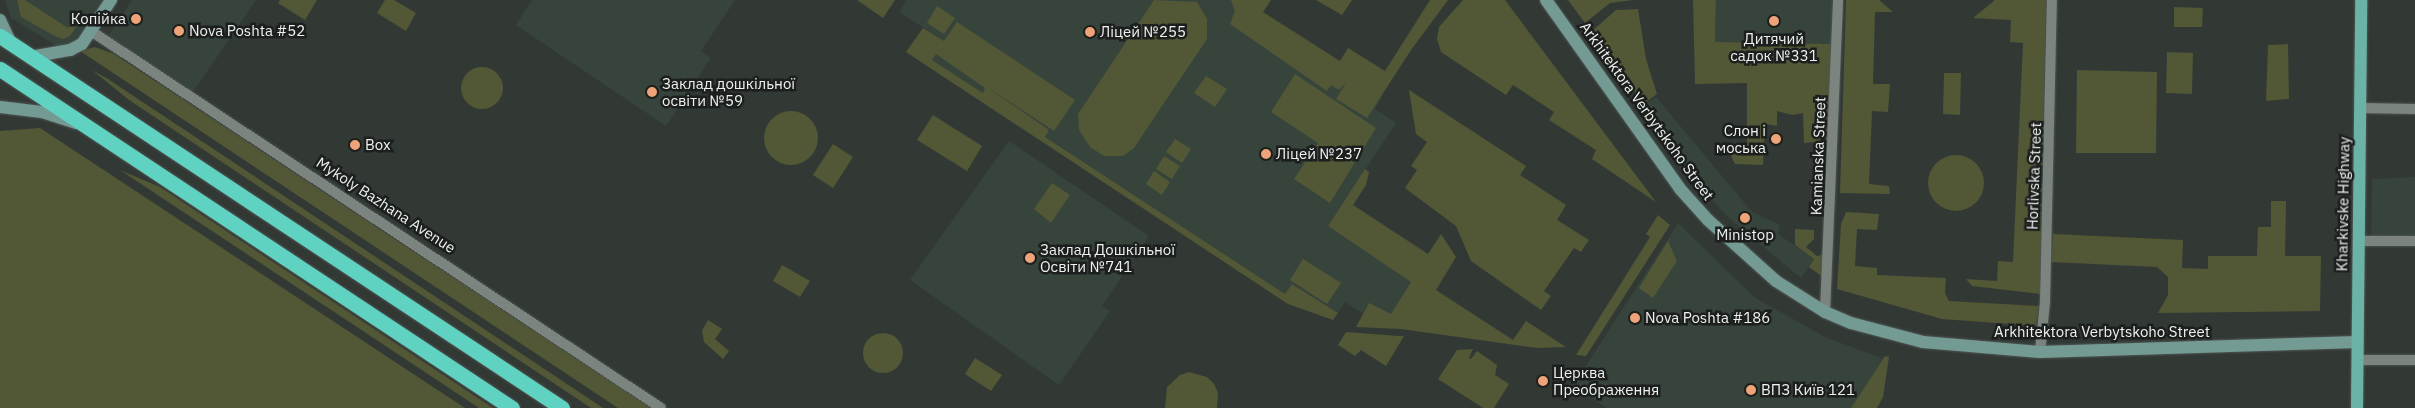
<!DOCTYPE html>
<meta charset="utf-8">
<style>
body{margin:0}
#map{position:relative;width:2415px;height:408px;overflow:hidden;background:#323935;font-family:"IBM Plex Sans",sans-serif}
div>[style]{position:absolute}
.built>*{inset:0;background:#36443c}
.green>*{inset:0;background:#525736}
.round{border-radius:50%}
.roads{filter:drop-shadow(0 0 1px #505753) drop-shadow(0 0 1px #505753)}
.street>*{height:10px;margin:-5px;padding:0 5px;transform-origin:5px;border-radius:5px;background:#7b847f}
.secondary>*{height:12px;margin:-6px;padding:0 6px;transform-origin:6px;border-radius:6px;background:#739b93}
.primary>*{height:12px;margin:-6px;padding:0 6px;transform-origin:6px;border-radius:6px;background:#6bb3a7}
.highway>*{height:15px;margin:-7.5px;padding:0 7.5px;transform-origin:7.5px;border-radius:7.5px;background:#60d2c1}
.dots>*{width:14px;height:14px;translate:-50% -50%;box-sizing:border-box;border:2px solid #1c1f1d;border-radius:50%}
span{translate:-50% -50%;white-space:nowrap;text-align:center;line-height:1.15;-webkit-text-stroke:5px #1c1f1d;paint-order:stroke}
.poi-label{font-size:15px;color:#edf2ef}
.right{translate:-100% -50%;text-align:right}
.left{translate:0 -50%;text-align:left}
.street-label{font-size:15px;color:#edf2ef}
</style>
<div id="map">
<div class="built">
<i style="clip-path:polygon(5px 0,107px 0,86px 34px,70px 44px,57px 46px,11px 18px)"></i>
<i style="clip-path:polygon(132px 0,256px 0,193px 92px,108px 36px)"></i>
<i style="clip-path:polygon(532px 0,735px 0,701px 51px,711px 58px,666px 126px,516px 25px)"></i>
<i style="clip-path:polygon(907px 0,1241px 0,1382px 97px,1375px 109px,1396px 123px,1328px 226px,1416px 284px,1394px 318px,1369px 317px,1345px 302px,1338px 313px,1293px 284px,1285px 294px,1044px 137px,1049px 130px,986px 89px,983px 93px,932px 60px,944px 41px,899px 12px)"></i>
<i style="clip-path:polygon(1716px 0,1832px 0,1831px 44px,1715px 42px)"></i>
<i style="clip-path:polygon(1656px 97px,1752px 212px,1780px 225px,1778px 234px,1814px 259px,1801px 278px,1730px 219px,1674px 159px,1638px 109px)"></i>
<i style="clip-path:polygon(1009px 141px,1149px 236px,1102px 306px,1110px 311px,1059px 385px,910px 280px)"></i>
<i style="clip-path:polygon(2415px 177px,2415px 235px,2371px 236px,2372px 179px)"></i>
<i style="clip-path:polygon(1678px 223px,1754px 297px,1825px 337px,1883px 359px,1851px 408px,1607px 408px,1573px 386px)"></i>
</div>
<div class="green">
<i style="clip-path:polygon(17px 0,25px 0,68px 28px,73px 21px,78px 24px,70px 36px,63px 39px,55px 36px,21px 17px)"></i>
<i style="clip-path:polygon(280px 0,317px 0,305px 20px,278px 3px)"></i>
<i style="clip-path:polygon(385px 0,394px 0,416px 13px,406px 31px,377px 13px)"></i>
<i style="clip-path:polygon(857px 0,895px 0,883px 18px)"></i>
<i style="clip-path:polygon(1154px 0,1197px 2px,1207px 19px,1207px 39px,1134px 148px,1123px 156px,1104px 156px,1090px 147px,1079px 130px,1078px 114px)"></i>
<i style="clip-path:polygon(1231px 0,1271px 0,1263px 12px,1340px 61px,1348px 48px,1385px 71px,1430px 0,1448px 0,1411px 50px,1367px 118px,1336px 99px,1346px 82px,1339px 90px,1331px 85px,1327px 91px,1230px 24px,1235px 11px)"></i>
<i style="clip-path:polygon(1316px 0,1352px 0,1342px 15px)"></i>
<i style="clip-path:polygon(1463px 0,1505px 0,1656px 202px,1592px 159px,1596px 150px,1549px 120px,1554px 112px,1513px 85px,1506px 95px,1441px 52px,1437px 39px,1439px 27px)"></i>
<i style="clip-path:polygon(1568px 0,1633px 0,1610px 3px,1585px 23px)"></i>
<i style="clip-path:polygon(1693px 0,1716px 0,1715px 42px,1831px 44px,1828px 141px,1804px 143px,1803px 113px,1792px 115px,1777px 111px,1777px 126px,1765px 124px,1763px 165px,1735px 164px,1728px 150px,1747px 150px,1747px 83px,1695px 84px)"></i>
<i style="clip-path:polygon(1846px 0,1879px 0,1893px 12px,1875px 12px,1873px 84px,1890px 84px,1888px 112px,1872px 111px,1869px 184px,1889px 186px,1890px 194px,1840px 193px)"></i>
<i style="clip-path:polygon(1995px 0,2046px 0,2040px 294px,1972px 286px,1966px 279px,1997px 281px,1998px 261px,2013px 262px,2023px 43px,2010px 42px,2011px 20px,1973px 18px)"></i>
<i style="clip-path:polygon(937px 6px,955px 18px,944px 34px,927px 23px)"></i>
<i style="clip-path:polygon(2174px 7px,2203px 8px,2202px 27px,2174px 27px)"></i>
<i style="clip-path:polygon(1638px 9px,1646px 59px,1657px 94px,1643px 104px,1591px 32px,1616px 10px)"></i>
<i style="clip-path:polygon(evenodd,957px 22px,1075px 100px,1054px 131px,987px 87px,1049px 130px,1045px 137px,1285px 294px,1292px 284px,1338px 313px,1333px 320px,1288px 304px,906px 52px,923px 28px,944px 41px,957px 22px,936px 54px,985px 88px,983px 93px,932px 60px,936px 54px)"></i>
<i style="clip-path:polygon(2288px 44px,2289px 99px,2266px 101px,2268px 45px)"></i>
<i style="clip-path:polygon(95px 47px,114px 54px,651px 408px,618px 408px,80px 51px)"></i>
<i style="clip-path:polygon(2167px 52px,2193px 53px,2192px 94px,2166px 93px)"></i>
<i class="round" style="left:461px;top:67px;width:42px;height:42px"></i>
<i style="clip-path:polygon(92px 70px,108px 79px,603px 408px,591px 408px,129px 100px)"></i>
<i style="clip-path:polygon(2077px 70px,2157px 72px,2156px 153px,2076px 153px)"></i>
<i style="clip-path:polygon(1944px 73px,1961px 73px,1960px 115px,1943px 114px)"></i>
<i style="clip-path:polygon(1295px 74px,1376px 128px,1330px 203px,1294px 179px,1318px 143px,1271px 112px)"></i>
<i style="clip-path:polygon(1206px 76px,1227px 89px,1215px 107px,1194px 93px)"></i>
<i style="clip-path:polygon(1409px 90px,1526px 166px,1520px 175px,1566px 205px,1557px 220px,1589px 240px,1581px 252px,1574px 248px,1544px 291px,1551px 296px,1541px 310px,1471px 261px,1456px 226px,1405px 188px,1417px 170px,1411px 166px,1427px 142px,1416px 134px)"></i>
<i class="round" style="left:764px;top:111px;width:54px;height:54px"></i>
<i style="clip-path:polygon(933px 115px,982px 146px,967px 171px,917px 140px)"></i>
<i style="clip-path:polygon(40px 128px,465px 408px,0 408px,0 131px)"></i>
<i style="clip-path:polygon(1175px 139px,1191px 149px,1182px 163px,1166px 152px)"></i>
<i style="clip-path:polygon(833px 144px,853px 157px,833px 188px,813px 175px)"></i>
<i class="round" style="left:1928px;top:155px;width:56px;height:56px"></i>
<i style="clip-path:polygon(1164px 156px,1180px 166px,1172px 179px,1156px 169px)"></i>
<i style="clip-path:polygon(1365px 169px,1369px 172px,1366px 185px,1353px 205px,1428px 254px,1441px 234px,1456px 257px,1436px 290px,1513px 340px,1526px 321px,1566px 347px,1537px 348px,1401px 329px,1356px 327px,1369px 303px,1391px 314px,1411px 282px,1328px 226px)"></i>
<i style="clip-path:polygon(120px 170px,160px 187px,493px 408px,479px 408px)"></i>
<i style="clip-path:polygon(1154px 171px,1170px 182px,1162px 195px,1146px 184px)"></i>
<i style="clip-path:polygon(1052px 183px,1070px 195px,1051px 223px,1034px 209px)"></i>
<i style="clip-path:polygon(2271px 201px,2286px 201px,2285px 256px,2321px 256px,2320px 311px,2158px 313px,2168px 295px,2168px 277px,2157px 267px,2051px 262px,2053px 234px,2183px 240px,2182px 268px,2208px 269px,2208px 256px,2257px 256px,2258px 227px,2271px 227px)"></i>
<i style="clip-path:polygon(1846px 212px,1879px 214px,1877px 230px,1857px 229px,1855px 266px,1877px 268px,1877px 275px,1946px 278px,1945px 293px,1949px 301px,2039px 306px,2036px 326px,1942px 319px,1837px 289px,1841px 224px)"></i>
<i style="clip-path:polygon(1658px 215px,1670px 225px,1586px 356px,1576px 355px,1650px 237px,1646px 234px)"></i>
<i style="clip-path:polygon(1795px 229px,1814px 230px,1814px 239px,1806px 247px,1817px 256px,1824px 254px,1824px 278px,1809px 267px,1814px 259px,1795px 245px)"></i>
<i style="clip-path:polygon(1668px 241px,1677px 261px,1653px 298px,1639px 288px)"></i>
<i style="clip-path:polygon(1303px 259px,1341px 283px,1327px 304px,1290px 280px)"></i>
<i style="clip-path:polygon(782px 265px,810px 281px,800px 297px,773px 281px)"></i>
<i style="clip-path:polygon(708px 320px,722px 329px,715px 339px,729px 351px,723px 359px,704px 342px,702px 331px)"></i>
<i style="clip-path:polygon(1346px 332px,1399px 336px,1404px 336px,1386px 366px,1361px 350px,1355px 356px,1338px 345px)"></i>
<i class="round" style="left:863px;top:333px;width:40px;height:40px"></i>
<i style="clip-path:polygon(1473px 349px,1469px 358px,1471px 359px,1477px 351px,1497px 365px,1495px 375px,1509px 384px,1494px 408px,1483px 408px,1438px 379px,1457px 350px)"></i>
<i style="clip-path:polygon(1885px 356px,1889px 357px,1883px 397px,1877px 408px,1851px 408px)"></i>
<i style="clip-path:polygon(975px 358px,1002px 375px,991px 391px,965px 374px)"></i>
<i style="clip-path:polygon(1189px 372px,1207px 377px,1214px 384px,1218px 393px,1217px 408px,1165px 408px,1167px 387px,1180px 375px)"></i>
</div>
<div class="roads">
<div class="street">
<i style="left:91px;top:31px;width:683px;rotate:33.48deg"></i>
<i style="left:2360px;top:108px;width:55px;rotate:1deg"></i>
<i style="left:2359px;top:241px;width:56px"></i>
<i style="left:1825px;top:312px;width:312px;rotate:-87.6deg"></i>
<i style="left:2040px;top:352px;width:50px;rotate:-84.3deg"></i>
<i style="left:2045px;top:302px;width:302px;rotate:-88.7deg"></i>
<i style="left:2357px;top:360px;width:58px"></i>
</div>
<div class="secondary">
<i style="left:1546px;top:0;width:233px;rotate:54.6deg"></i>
<i style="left:1681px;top:190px;width:40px;rotate:48deg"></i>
<i style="left:1708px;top:220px;width:91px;rotate:41.9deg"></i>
<i style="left:1776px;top:281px;width:58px;rotate:32.3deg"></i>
<i style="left:1825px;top:312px;width:28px;rotate:23deg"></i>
<i style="left:1851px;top:323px;width:74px;rotate:14.8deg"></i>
<i style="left:1923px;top:342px;width:117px;rotate:4.9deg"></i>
<i style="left:2040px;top:352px;width:317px;rotate:-1.8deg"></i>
<i style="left:0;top:20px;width:26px;rotate:65deg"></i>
<i style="left:30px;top:57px;width:41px;rotate:-9.9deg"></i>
<i style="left:70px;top:50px;width:13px;rotate:-27deg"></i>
<i style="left:82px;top:44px;width:53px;rotate:-56.6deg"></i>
<i style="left:0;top:107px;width:42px;rotate:6.8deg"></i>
<i style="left:42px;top:112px;width:36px;rotate:18deg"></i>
</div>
<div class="primary">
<i style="left:2357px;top:408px;width:408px;rotate:-89.4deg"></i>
</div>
<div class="highway">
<i style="left:0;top:36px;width:674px;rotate:33.5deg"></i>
<i style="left:0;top:69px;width:614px;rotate:33.51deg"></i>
</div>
</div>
<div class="dots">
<i style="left:136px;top:19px;background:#efa378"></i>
<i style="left:1774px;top:21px;background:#efa378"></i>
<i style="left:179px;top:31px;background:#efa378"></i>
<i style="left:1090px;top:32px;background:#efa378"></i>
<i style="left:652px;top:92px;background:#efa378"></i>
<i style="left:1776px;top:139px;background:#efa378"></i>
<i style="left:355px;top:145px;background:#efa378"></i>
<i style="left:1266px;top:154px;background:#efa378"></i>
<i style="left:1745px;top:218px;background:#efa378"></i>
<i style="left:1030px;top:258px;background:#efa378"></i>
<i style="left:1635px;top:318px;background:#efa378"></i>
<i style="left:1543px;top:381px;background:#efa378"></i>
<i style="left:1751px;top:390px;background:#efa378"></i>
</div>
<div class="poi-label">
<span class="right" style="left:126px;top:19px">Копійка</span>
<span class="left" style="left:189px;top:31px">Nova Poshta #52</span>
<span class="left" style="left:1100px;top:32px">Ліцей №255</span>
<span style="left:1774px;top:47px">Дитячий<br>садок №331</span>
<span class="left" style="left:662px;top:92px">Заклад дошкільної<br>освіти №59</span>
<span class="right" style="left:1766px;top:139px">Слон і<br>моська</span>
<span class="left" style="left:365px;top:145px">Box</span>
<span class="left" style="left:1276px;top:154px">Ліцей №237</span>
<span style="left:1745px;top:235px">Ministop</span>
<span class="left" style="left:1040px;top:258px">Заклад Дошкільної<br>Освіти №741</span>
<span class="left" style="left:1645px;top:318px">Nova Poshta #186</span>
<span class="left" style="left:1553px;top:381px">Церква<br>Преображення</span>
<span class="left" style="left:1761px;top:390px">ВПЗ Київ 121</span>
</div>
<div class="street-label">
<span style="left:1647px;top:111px;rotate:54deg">Arkhitektora Verbytskoho Street</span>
<span style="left:1818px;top:156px;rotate:-88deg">Kamianska Street</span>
<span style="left:2034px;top:176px;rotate:-88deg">Horlivska Street</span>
<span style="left:2343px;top:204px;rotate:-89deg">Kharkivske Highway</span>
<span style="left:386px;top:205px;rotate:33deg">Mykoly Bazhana Avenue</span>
<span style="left:2102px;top:332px">Arkhitektora Verbytskoho Street</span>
</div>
</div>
